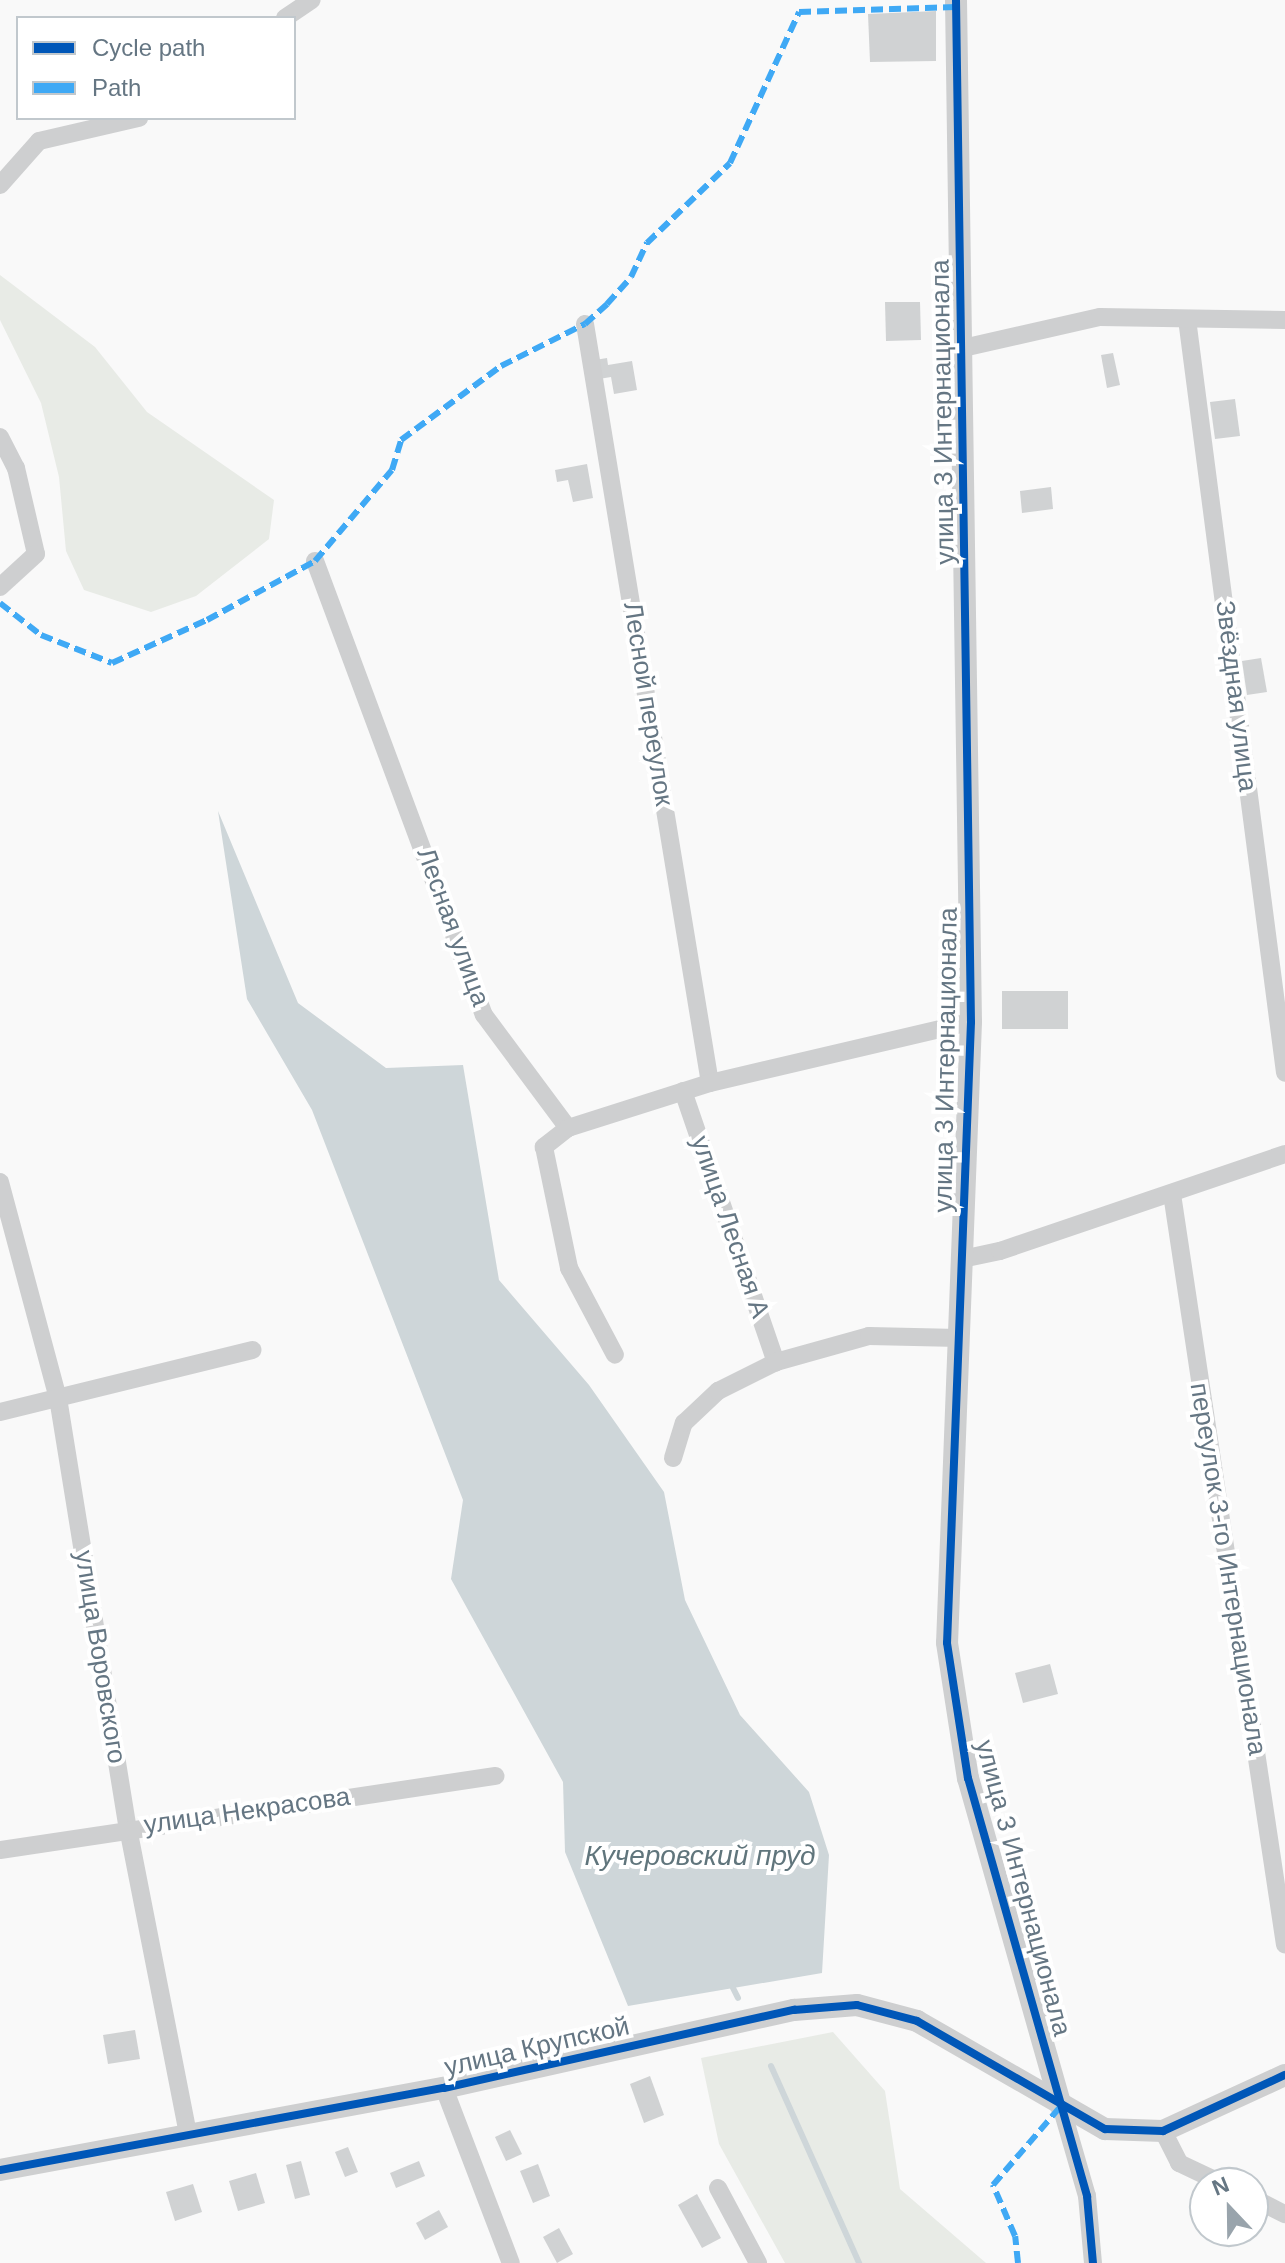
<!DOCTYPE html>
<meta charset="utf-8">
<style>
body{margin:0}
#map{position:relative;width:1285px;height:2263px;overflow:hidden;background:#f9f9f9;font-family:Helvetica,sans-serif}
div>[style]{position:absolute}
.green>*{inset:0;background:#e8ebe6}
.water>*{inset:0;background:#ced6d9}
.stream>*{height:6px;margin:-3px;padding:0 3px;transform-origin:3px;border-radius:3px;background:#ced6d9}
.building>*{inset:0;background:#d0d2d3}
.minor>*{height:18px;margin:-9px;padding:0 9px;transform-origin:9px;border-radius:9px;background:#cecfd0}
.tertiary>*{height:22px;margin:-11px;padding:0 11px;transform-origin:11px;border-radius:11px;background:#cecfd0}
.quiet>*{height:6px;margin-top:-3px;transform-origin:0;background:repeating-linear-gradient(90deg,#3fa9f5 0 12px,transparent 0 18px)}
.cycleway>*{height:8px;margin:-4px;padding:0 4px;transform-origin:4px;border-radius:4px;background:#0057b8}
span{translate:-50% -50%;white-space:nowrap;text-align:center;line-height:1.15;-webkit-text-stroke:8px #fff;paint-order:stroke}
.street-label{font-size:26px;color:#657683}
.water-label{font-size:28px;color:#60757c;font-style:italic}
.legend{position:absolute;left:16px;top:16px;width:280px;height:104px;box-sizing:border-box;background:#fff;border:2px solid #c1c8cd;margin:0;padding:10px 14px;list-style:none;font-size:24px;color:#657683}
.legend li{display:flex;align-items:center;gap:16px;height:40px}
.legend b{width:40px;border:2px solid #c1c8cd}
.north{position:absolute;left:1189px;top:2167px;width:80px;height:80px;box-sizing:border-box;background:#fff;border:2px solid #c1c8cd;border-radius:50%;rotate:338deg;font-size:22px;font-weight:700;line-height:32px;text-align:center;color:#657683}
.north::after{content:'';display:block;margin:auto;width:28px;height:36px;background:#99a4ac;clip-path:polygon(50% 0,100% 100%,50% 72%,0 100%)}
</style>
<div id="map">
<div class="green">
<i style="clip-path:polygon(0 275px,95px 347px,147px 412px,274px 500px,269px 539px,196px 596px,151px 612px,84px 590px,66px 551px,59px 477px,41px 403px,0 320px)"></i>
<i style="clip-path:polygon(833px 2032px,885px 2091px,900px 2189px,986px 2263px,785px 2263px,719px 2144px,701px 2058px)"></i>
</div>
<div class="water">
<i style="clip-path:polygon(218px 811px,298px 1003px,386px 1068px,463px 1065px,499px 1280px,589px 1385px,664px 1492px,685px 1600px,740px 1715px,809px 1792px,829px 1855px,822px 1973px,628px 2006px,565px 1852px,563px 1782px,451px 1579px,463px 1500px,312px 1110px,247px 999px)"></i>
</div>
<div class="stream">
<i style="left:733px;top:1988px;width:11px;rotate:63deg"></i>
<i style="left:771px;top:2066px;width:216px;rotate:65.9deg"></i>
</div>
<div class="building">
<i style="clip-path:polygon(936px 11px,936px 61px,870px 62px,868px 14px)"></i>
<i style="clip-path:polygon(885px 302px,920px 302px,921px 340px,886px 341px)"></i>
<i style="clip-path:polygon(1113px 353px,1120px 385px,1107px 388px,1101px 355px)"></i>
<i style="clip-path:polygon(607px 358px,608px 365px,632px 361px,637px 390px,614px 394px,611px 377px,599px 379px,595px 360px)"></i>
<i style="clip-path:polygon(1235px 399px,1240px 436px,1215px 439px,1210px 402px)"></i>
<i style="clip-path:polygon(587px 464px,593px 498px,573px 502px,568px 480px,557px 482px,555px 470px)"></i>
<i style="clip-path:polygon(1051px 487px,1053px 509px,1022px 513px,1020px 491px)"></i>
<i style="clip-path:polygon(1261px 658px,1267px 692px,1247px 695px,1242px 661px)"></i>
<i style="clip-path:polygon(1002px 991px,1068px 991px,1068px 1029px,1002px 1029px)"></i>
<i style="clip-path:polygon(1050px 1664px,1058px 1694px,1023px 1703px,1015px 1673px)"></i>
<i style="clip-path:polygon(135px 2030px,140px 2059px,108px 2064px,103px 2035px)"></i>
<i style="clip-path:polygon(650px 2076px,664px 2115px,644px 2123px,630px 2084px)"></i>
<i style="clip-path:polygon(510px 2130px,522px 2154px,506px 2161px,495px 2137px)"></i>
<i style="clip-path:polygon(348px 2147px,358px 2172px,345px 2177px,335px 2152px)"></i>
<i style="clip-path:polygon(301px 2161px,310px 2195px,295px 2199px,286px 2165px)"></i>
<i style="clip-path:polygon(419px 2161px,425px 2176px,396px 2188px,390px 2173px)"></i>
<i style="clip-path:polygon(538px 2164px,550px 2196px,533px 2203px,520px 2171px)"></i>
<i style="clip-path:polygon(256px 2173px,265px 2203px,238px 2211px,229px 2181px)"></i>
<i style="clip-path:polygon(193px 2184px,202px 2212px,175px 2221px,166px 2192px)"></i>
<i style="clip-path:polygon(697px 2194px,721px 2238px,702px 2248px,678px 2205px)"></i>
<i style="clip-path:polygon(439px 2210px,448px 2227px,425px 2240px,416px 2223px)"></i>
<i style="clip-path:polygon(559px 2228px,573px 2254px,557px 2263px,543px 2237px)"></i>
</div>
<div class="minor">
<i style="left:285px;top:18px;width:32px;rotate:-34deg"></i>
<i style="left:0;top:185px;width:59px;rotate:-48.4deg"></i>
<i style="left:39px;top:141px;width:103px;rotate:-13deg"></i>
<i style="left:1187px;top:319px;width:760px;rotate:82.59deg"></i>
<i style="left:585px;top:324px;width:769px;rotate:80.65deg"></i>
<i style="left:963px;top:348px;width:140px;rotate:-12.8deg"></i>
<i style="left:1100px;top:317px;width:185px;rotate:0.9deg"></i>
<i style="left:0;top:437px;width:35px;rotate:63deg"></i>
<i style="left:16px;top:468px;width:88px;rotate:76.9deg"></i>
<i style="left:36px;top:554px;width:49px;rotate:137.5deg"></i>
<i style="left:315px;top:561px;width:484px;rotate:69.6deg"></i>
<i style="left:484px;top:1015px;width:141px;rotate:53.4deg"></i>
<i style="left:568px;top:1128px;width:31px;rotate:142deg"></i>
<i style="left:544px;top:1147px;width:124px;rotate:78.3deg"></i>
<i style="left:569px;top:1268px;width:98px;rotate:62.1deg"></i>
<i style="left:683px;top:1091px;width:287px;rotate:71.1deg"></i>
<i style="left:568px;top:1128px;width:149px;rotate:-17.6deg"></i>
<i style="left:710px;top:1083px;width:268px;rotate:-13.2deg"></i>
<i style="left:0;top:1182px;width:224px;rotate:75deg"></i>
<i style="left:58px;top:1398px;width:436px;rotate:80.8deg"></i>
<i style="left:128px;top:1828px;width:313px;rotate:78.9deg"></i>
<i style="left:1172px;top:1194px;width:759px;rotate:81.44deg"></i>
<i style="left:962px;top:1259px;width:39px;rotate:-12deg"></i>
<i style="left:1000px;top:1251px;width:301px;rotate:-18.8deg"></i>
<i style="left:0;top:1412px;width:260px;rotate:-13.8deg"></i>
<i style="left:673px;top:1458px;width:37px;rotate:-73deg"></i>
<i style="left:684px;top:1423px;width:47px;rotate:-43.3deg"></i>
<i style="left:718px;top:1391px;width:65px;rotate:-26.6deg"></i>
<i style="left:776px;top:1362px;width:97px;rotate:-15.6deg"></i>
<i style="left:869px;top:1336px;width:90px;rotate:1.3deg"></i>
<i style="left:0;top:1850px;width:501px;rotate:-8.5deg"></i>
<i style="left:444px;top:2088px;width:187px;rotate:69.1deg"></i>
<i style="left:1061px;top:2106px;width:94px;rotate:73.9deg"></i>
<i style="left:1087px;top:2196px;width:67px;rotate:84.9deg"></i>
<i style="left:1163px;top:2131px;width:36px;rotate:63deg"></i>
<i style="left:1179px;top:2163px;width:47px;rotate:25.5deg"></i>
<i style="left:718px;top:2188px;width:85px;rotate:61.9deg"></i>
<i style="left:1253px;top:2198px;width:36px;rotate:27deg"></i>
</div>
<div class="tertiary">
<i style="left:956px;top:0;width:1022px;rotate:89.16deg"></i>
<i style="left:971px;top:1022px;width:621px;rotate:92.21deg"></i>
<i style="left:947px;top:1643px;width:137px;rotate:81.2deg"></i>
<i style="left:968px;top:1778px;width:341px;rotate:74.2deg"></i>
<i style="left:0;top:2170px;width:452px;rotate:-10.5deg"></i>
<i style="left:444px;top:2088px;width:359px;rotate:-12.6deg"></i>
<i style="left:794px;top:2010px;width:63px;rotate:-4.5deg"></i>
<i style="left:857px;top:2005px;width:62px;rotate:14.9deg"></i>
<i style="left:917px;top:2021px;width:217px;rotate:29.9deg"></i>
<i style="left:1105px;top:2129px;width:58px;rotate:2deg"></i>
<i style="left:1163px;top:2131px;width:134px;rotate:-24.7deg"></i>
</div>
<div class="quiet">
<i style="left:0;top:603px;width:52px;rotate:38deg"></i>
<i style="left:41px;top:635px;width:76px;rotate:21.5deg"></i>
<i style="left:112px;top:663px;width:104px;rotate:-24.4deg"></i>
<i style="left:207px;top:620px;width:123px;rotate:-28.6deg"></i>
<i style="left:315px;top:561px;width:119px;rotate:-49.8deg"></i>
<i style="left:392px;top:470px;width:31px;rotate:-73deg"></i>
<i style="left:401px;top:440px;width:124px;rotate:-36.5deg"></i>
<i style="left:501px;top:366px;width:94px;rotate:-26.6deg"></i>
<i style="left:585px;top:324px;width:30px;rotate:-42deg"></i>
<i style="left:607px;top:304px;width:36px;rotate:-48deg"></i>
<i style="left:631px;top:277px;width:38px;rotate:-65deg"></i>
<i style="left:647px;top:243px;width:115px;rotate:-43.9deg"></i>
<i style="left:730px;top:163px;width:166px;rotate:-65.4deg"></i>
<i style="left:799px;top:12px;width:157px;rotate:-1.8deg"></i>
<i style="left:1018px;top:2263px;width:27px;rotate:-96deg"></i>
<i style="left:1015px;top:2236px;width:56px;rotate:-113.3deg"></i>
<i style="left:993px;top:2185px;width:104px;rotate:-49.3deg"></i>
</div>
<div class="cycleway">
<i style="left:956px;top:0;width:1022px;rotate:89.16deg"></i>
<i style="left:971px;top:1022px;width:621px;rotate:92.21deg"></i>
<i style="left:947px;top:1643px;width:137px;rotate:81.2deg"></i>
<i style="left:968px;top:1778px;width:435px;rotate:74.1deg"></i>
<i style="left:1087px;top:2196px;width:67px;rotate:84.9deg"></i>
<i style="left:0;top:2170px;width:452px;rotate:-10.5deg"></i>
<i style="left:444px;top:2088px;width:359px;rotate:-12.6deg"></i>
<i style="left:794px;top:2010px;width:63px;rotate:-4.5deg"></i>
<i style="left:857px;top:2005px;width:62px;rotate:14.9deg"></i>
<i style="left:917px;top:2021px;width:217px;rotate:29.9deg"></i>
<i style="left:1105px;top:2129px;width:58px;rotate:2deg"></i>
<i style="left:1163px;top:2131px;width:134px;rotate:-24.7deg"></i>
</div>
<div class="street-label">
<span style="left:943px;top:412px;rotate:-91deg">улица 3 Интернационала</span>
<span style="left:1236px;top:696px;rotate:83deg">Звёздная улица</span>
<span style="left:648px;top:704px;rotate:81deg">Лесной переулок</span>
<span style="left:453px;top:927px;rotate:70deg">Лесная улица</span>
<span style="left:946px;top:1060px;rotate:-89deg">улица 3 Интернационала</span>
<span style="left:730px;top:1227px;rotate:71deg">улица Лесная А</span>
<span style="left:1228px;top:1569px;rotate:81deg">переулок 3-го Интернационала</span>
<span style="left:100px;top:1657px;rotate:81deg">улица Воровского</span>
<span style="left:247px;top:1811px;rotate:-8deg">улица Некрасова</span>
<span style="left:1023px;top:1888px;rotate:75deg">улица 3 Интернационала</span>
<span style="left:537px;top:2047px;rotate:-13deg">улица Крупской</span>
</div>
<div class="water-label">
<span style="left:700px;top:1856px">Кучеровский пруд</span>
</div>
<ul class="legend">
<li><b style="height:10px;background:#0057b8"></b>Cycle path</li>
<li><b style="height:10px;background:#3fa9f5"></b>Path</li>
</ul>
<div class="north">N</div>
</div>
